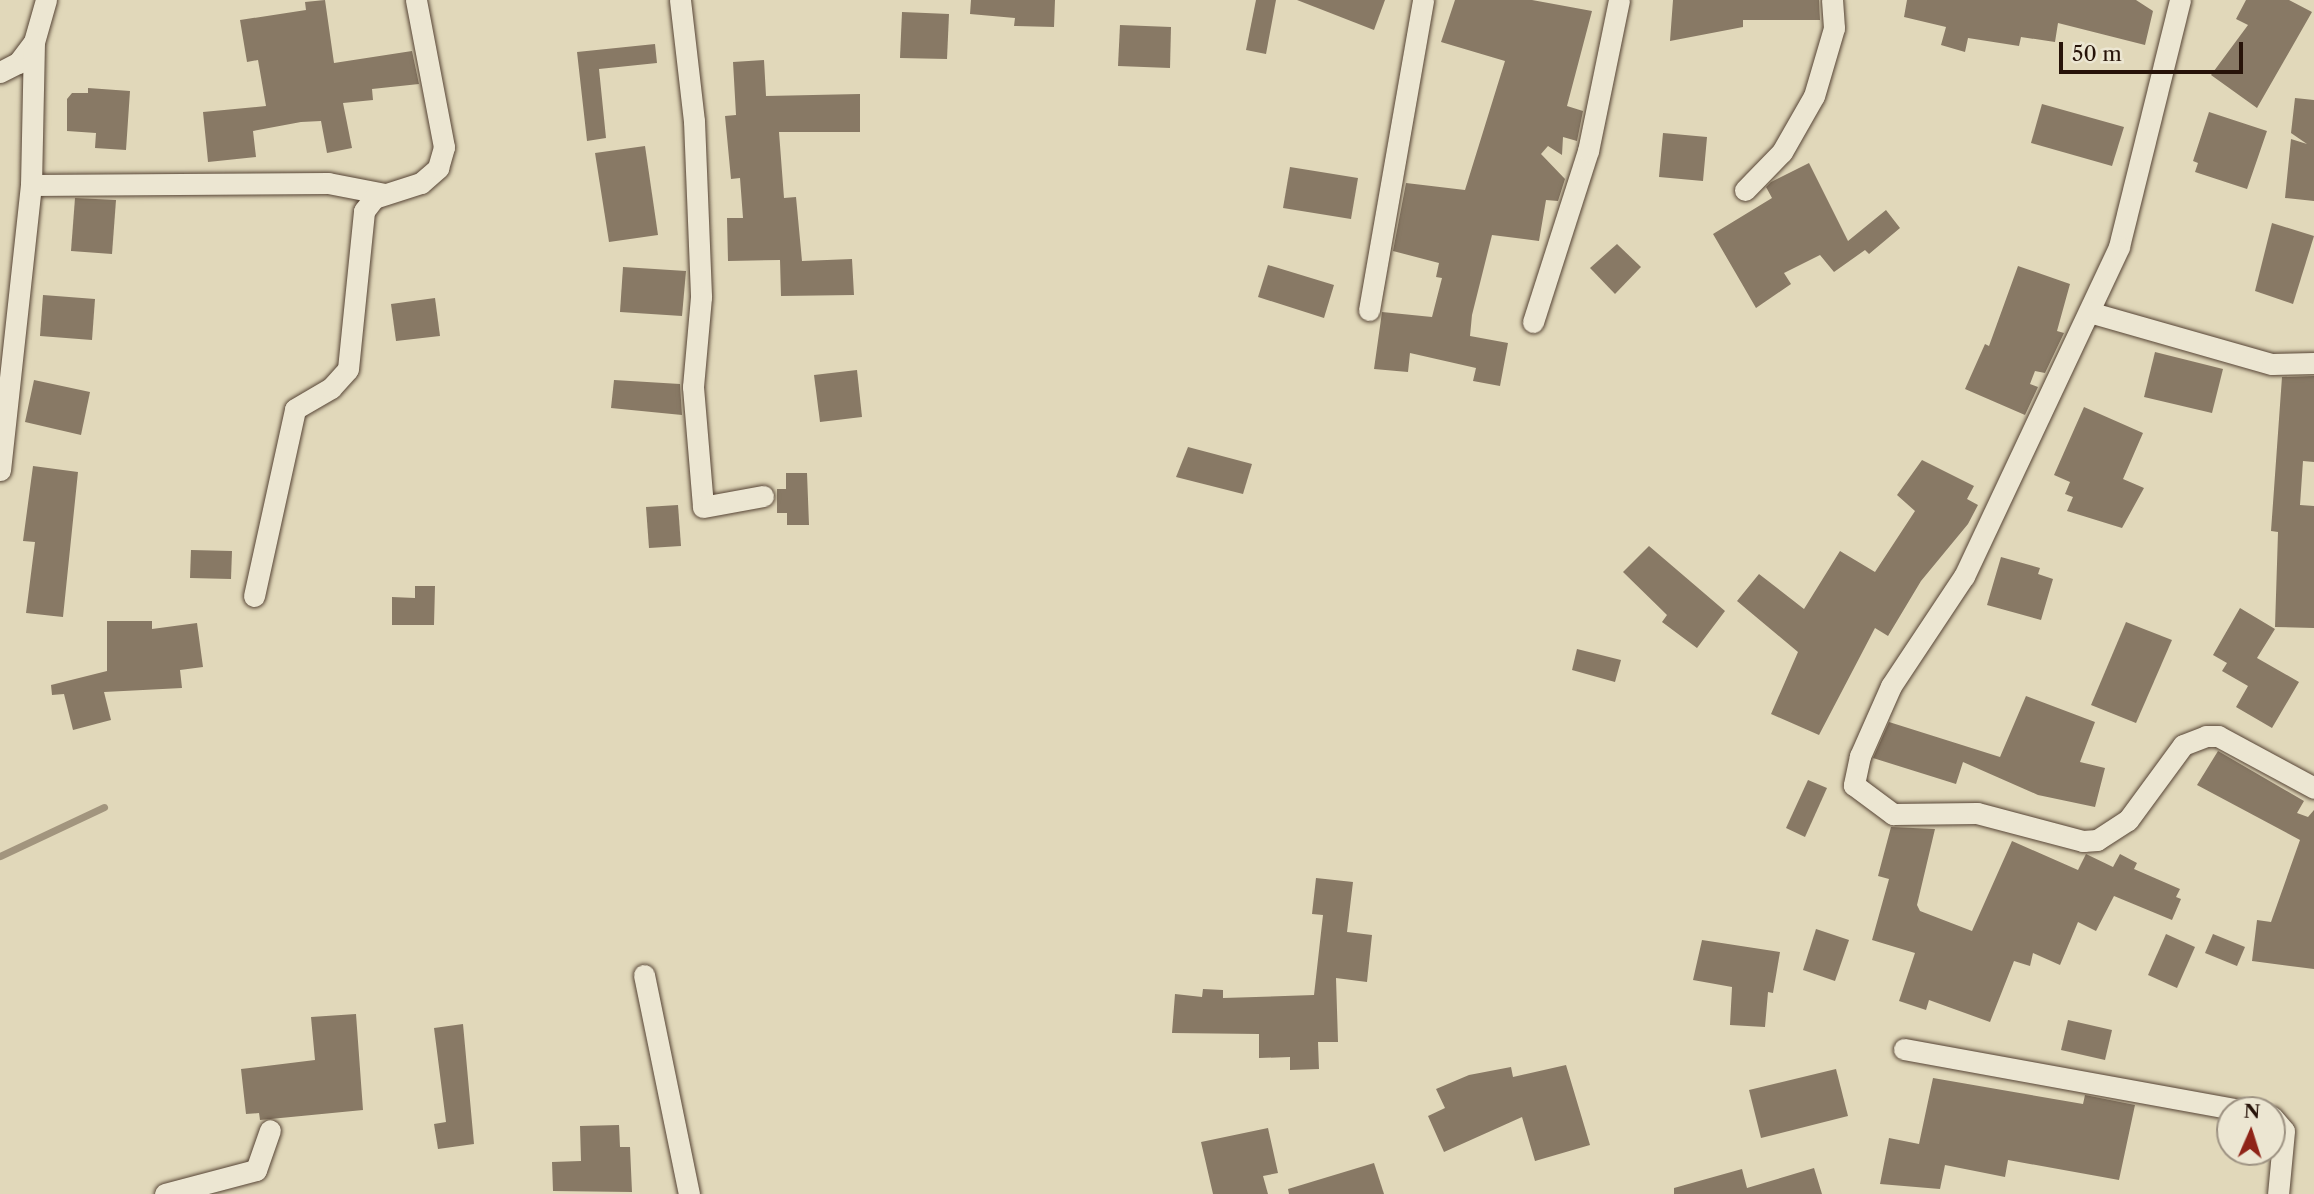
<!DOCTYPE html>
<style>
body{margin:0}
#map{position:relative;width:2314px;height:1194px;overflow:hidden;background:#e1d8ba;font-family:"Libre Caslon Text",serif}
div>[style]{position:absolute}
.stream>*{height:7px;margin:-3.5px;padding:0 3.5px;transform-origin:3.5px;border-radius:3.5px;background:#a2957e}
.building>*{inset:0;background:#887965}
.roads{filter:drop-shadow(0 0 2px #564435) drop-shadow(0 0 2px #564435)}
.minor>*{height:21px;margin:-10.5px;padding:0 10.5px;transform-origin:10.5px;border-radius:10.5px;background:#ece6d2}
span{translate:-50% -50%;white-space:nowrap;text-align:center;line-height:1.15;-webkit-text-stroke:5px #ece6d2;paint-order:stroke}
.north{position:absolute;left:2216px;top:1096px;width:70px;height:70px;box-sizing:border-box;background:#ece6d2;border:2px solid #9d9282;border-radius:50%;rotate:3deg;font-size:19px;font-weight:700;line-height:28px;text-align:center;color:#271309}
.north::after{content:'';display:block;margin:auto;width:24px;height:32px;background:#8f2418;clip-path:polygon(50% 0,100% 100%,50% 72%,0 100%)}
.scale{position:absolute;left:2059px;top:42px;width:184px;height:32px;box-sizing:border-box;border:4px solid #271309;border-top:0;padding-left:9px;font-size:21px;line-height:24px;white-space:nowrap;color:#271309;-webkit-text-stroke:5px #ece6d2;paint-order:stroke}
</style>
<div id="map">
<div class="stream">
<i style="left:0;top:856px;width:115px;rotate:-25.2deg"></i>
</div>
<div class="building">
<i style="clip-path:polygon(325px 0,334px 63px,412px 51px,419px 84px,372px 89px,373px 100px,343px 103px,352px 148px,327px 153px,321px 121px,301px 122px,253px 131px,256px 157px,208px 162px,203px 112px,266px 106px,258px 60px,247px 62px,240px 20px,306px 10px,305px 2px)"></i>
<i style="clip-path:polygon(971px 0,1055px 0,1054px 27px,1014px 26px,1015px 18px,970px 14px)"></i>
<i style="clip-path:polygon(1256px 0,1276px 0,1266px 54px,1246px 50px)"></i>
<i style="clip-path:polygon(1297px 0,1385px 0,1374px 30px)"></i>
<i style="clip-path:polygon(1455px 0,1532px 0,1592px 11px,1567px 106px,1583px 111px,1577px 141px,1563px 137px,1562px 155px,1548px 146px,1541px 154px,1565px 179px,1558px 201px,1546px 200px,1539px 241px,1492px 235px,1472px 315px,1470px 336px,1508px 343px,1500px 386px,1473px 381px,1476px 368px,1410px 353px,1408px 372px,1374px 369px,1382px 312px,1432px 317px,1442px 278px,1436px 277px,1439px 263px,1393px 251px,1406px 183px,1465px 190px,1505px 61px,1441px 42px)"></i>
<i style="clip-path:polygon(1673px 0,1819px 0,1820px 20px,1743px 20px,1743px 27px,1670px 41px)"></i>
<i style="clip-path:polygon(1907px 0,2136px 0,2153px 11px,2145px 45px,2058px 23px,2055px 42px,2021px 37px,2019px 46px,1968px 38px,1965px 52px,1941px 45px,1946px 27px,1904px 17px)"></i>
<i style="clip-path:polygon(2246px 0,2289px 0,2312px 12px,2257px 108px,2211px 75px,2248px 25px,2236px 19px)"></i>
<i style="clip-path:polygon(902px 12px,949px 14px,947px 59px,900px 58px)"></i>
<i style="clip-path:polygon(1120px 25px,1171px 27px,1170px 68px,1118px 66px)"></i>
<i style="clip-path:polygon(655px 44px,657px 63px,599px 69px,606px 138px,587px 141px,577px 52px)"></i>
<i style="clip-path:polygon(764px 60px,766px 96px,860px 94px,860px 132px,779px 132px,784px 198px,796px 197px,802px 261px,852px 259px,854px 295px,781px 296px,780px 260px,728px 261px,727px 218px,743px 218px,740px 178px,731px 179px,725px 116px,736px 115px,733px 62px)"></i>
<i style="clip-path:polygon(88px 88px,130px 91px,126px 150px,95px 148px,96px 133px,67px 131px,67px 99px,72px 93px,88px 93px)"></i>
<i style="clip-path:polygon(2295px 98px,2314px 100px,2314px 201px,2285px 198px,2291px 139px,2307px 144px,2291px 133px)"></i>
<i style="clip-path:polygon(2042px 104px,2124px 127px,2112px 166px,2031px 143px)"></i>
<i style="clip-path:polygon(2209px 112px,2267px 131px,2247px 189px,2195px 172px,2198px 163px,2193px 161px)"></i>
<i style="clip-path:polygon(1663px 133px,1707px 137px,1703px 181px,1659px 177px)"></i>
<i style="clip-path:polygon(645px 146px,658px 235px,609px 242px,595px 153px)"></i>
<i style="clip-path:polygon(1809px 163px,1848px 241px,1886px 210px,1900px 228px,1869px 254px,1865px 250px,1834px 272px,1820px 255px,1784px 273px,1791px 284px,1756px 308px,1713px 234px,1772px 198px,1766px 187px,1771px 182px)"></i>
<i style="clip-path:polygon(1290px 167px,1358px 178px,1351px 219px,1283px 208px)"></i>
<i style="clip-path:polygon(75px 198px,116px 200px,112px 254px,71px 251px)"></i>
<i style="clip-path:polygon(2272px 223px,2314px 236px,2293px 304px,2255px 291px)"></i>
<i style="clip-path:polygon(1617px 244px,1641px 267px,1615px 294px,1590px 268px)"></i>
<i style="clip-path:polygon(1268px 265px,1334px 285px,1324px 318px,1258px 297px)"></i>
<i style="clip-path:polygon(2018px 266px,2070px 284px,2057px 331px,2064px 333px,2045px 373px,2035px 371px,2030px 384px,2038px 387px,2025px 415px,1965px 389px,1985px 344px,1989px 346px)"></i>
<i style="clip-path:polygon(623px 267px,686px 271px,682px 316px,620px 312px)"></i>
<i style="clip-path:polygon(43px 295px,95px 299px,92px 340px,40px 336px)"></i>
<i style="clip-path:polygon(435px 298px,440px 336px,396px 341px,391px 304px)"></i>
<i style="clip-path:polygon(2155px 352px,2223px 369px,2212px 413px,2144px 397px)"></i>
<i style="clip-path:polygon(857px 370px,862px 417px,820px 422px,814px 375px)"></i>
<i style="clip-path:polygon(2314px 376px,2314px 462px,2303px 461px,2300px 505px,2314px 506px,2314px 628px,2275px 627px,2278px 532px,2271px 531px,2282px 377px)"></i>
<i style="clip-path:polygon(34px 380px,90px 392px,81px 435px,25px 422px)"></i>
<i style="clip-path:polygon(614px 380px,680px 384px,682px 415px,611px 408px)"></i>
<i style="clip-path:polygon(2084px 407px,2143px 433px,2123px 479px,2144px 488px,2122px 528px,2067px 511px,2073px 497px,2065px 494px,2070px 482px,2054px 475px)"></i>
<i style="clip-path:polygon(1188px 447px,1252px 464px,1243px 494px,1176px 477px)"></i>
<i style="clip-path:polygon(1922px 460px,1974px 486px,1967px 499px,1978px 505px,1968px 524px,1921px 581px,1888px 636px,1875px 628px,1819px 735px,1771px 714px,1798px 652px,1737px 601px,1759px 574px,1804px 609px,1840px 551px,1875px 572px,1915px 511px,1897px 495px)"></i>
<i style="clip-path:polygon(33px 466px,78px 472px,63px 617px,26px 613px,35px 542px,23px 541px)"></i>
<i style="clip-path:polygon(786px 473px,807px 473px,809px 525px,787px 525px,787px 513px,777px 513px,777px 489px,786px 489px)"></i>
<i style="clip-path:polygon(678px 505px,681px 546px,649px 548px,646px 507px)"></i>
<i style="clip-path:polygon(1649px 546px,1725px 611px,1697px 648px,1662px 622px,1667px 615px,1623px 572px)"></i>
<i style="clip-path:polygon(191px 550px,232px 551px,231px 579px,190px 578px)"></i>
<i style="clip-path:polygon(2001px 557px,2040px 568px,2038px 574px,2053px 579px,2041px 620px,1987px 605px)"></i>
<i style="clip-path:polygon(415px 586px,435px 586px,434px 625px,392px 625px,392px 597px,415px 598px)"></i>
<i style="clip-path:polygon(2240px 608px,2275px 629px,2257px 658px,2299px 682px,2272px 728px,2236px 707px,2248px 686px,2222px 671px,2227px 663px,2213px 655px)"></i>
<i style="clip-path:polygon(107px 621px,152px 621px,152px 629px,197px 623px,203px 667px,180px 670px,182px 688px,104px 692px,111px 720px,73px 730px,64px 694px,52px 695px,51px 685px,107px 671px)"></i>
<i style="clip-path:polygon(2126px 622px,2172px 640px,2136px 723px,2091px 705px)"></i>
<i style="clip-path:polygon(1577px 649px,1621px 660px,1615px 682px,1572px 670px)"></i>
<i style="clip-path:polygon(2026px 696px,2095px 722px,2080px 762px,2105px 768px,2095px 807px,2038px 795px,1963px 762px,1956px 784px,1873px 758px,1889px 722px,2000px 757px)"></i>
<i style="clip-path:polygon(2218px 751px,2304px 801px,2297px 813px,2308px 817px,2314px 810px,2314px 969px,2252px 961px,2257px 920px,2271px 922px,2300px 840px,2197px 785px)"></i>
<i style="clip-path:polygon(1808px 780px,1827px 788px,1805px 837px,1786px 828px)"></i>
<i style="clip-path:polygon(1891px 827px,1935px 829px,1917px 905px,1920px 911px,1972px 931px,2012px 841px,2078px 870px,2086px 854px,2113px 867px,2120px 854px,2137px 863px,2134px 869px,2180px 889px,2176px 897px,2181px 899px,2172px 920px,2114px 896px,2096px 931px,2078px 922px,2060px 965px,2033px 953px,2030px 966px,2014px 961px,1990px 1022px,1929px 1000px,1926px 1010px,1899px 1001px,1915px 953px,1872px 940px,1889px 879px,1878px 876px)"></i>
<i style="clip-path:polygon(1316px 878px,1353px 882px,1347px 932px,1372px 935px,1367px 982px,1336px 978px,1338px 1042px,1318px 1042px,1319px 1069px,1290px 1070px,1290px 1057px,1259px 1058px,1259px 1034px,1172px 1033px,1175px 994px,1202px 997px,1203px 989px,1223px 990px,1223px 998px,1314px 995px,1323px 915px,1312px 914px)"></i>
<i style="clip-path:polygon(1816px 929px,1849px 940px,1835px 981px,1803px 970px)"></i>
<i style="clip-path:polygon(2166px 934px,2195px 947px,2177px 988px,2148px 975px)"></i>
<i style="clip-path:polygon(2213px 934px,2245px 947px,2237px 966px,2205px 953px)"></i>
<i style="clip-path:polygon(1702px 940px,1780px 952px,1773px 993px,1768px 992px,1765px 1027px,1730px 1025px,1732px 987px,1693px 980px)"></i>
<i style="clip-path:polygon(356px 1014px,363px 1110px,260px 1120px,259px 1113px,246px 1114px,241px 1069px,315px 1060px,311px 1017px)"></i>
<i style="clip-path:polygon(2068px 1020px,2112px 1030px,2105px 1060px,2061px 1050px)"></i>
<i style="clip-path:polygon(463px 1024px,474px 1144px,438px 1149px,434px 1124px,446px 1122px,434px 1028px)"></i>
<i style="clip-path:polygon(1566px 1065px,1590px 1145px,1535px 1161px,1522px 1117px,1444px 1152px,1428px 1116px,1445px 1108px,1436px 1089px,1469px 1075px,1511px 1067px,1513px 1077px)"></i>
<i style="clip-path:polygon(1836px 1069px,1848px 1116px,1761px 1138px,1749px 1090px)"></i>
<i style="clip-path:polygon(1933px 1078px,2083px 1104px,2085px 1095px,2135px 1105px,2119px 1180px,2008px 1160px,2005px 1177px,1945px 1165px,1940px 1189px,1880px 1184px,1889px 1138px,1919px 1144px)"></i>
<i style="clip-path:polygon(619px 1125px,620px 1147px,630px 1147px,632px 1192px,553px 1191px,552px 1162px,581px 1161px,580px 1126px)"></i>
<i style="clip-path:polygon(1268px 1128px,1278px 1173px,1263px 1176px,1268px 1194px,1213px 1194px,1201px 1142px)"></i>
<i style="clip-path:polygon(1374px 1163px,1384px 1194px,1289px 1194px,1288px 1189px)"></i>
<i style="clip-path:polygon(1814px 1168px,1822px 1194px,1674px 1194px,1674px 1188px,1742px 1169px,1747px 1188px)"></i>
</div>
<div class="roads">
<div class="minor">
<i style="left:680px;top:0;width:122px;rotate:83.4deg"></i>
<i style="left:694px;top:121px;width:176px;rotate:87.7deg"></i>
<i style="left:701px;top:297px;width:90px;rotate:95.1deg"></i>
<i style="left:693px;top:387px;width:120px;rotate:85.2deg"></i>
<i style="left:703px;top:507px;width:61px;rotate:-10.4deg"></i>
<i style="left:2180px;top:0;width:254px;rotate:103.9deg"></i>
<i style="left:2119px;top:247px;width:364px;rotate:115.2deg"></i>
<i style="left:1964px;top:576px;width:132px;rotate:123.6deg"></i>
<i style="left:1891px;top:686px;width:77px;rotate:113.9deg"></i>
<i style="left:1860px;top:756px;width:30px;rotate:102deg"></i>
<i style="left:1854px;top:785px;width:49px;rotate:36.6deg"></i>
<i style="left:1893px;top:814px;width:84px;rotate:-0.7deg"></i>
<i style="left:1977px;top:813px;width:110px;rotate:14.8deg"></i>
<i style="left:2083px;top:841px;width:14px;rotate:-4deg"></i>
<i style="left:2097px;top:840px;width:37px;rotate:-33deg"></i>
<i style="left:2128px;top:820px;width:93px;rotate:-53.7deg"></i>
<i style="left:2183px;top:745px;width:25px;rotate:-21deg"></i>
<i style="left:2206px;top:736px;width:12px"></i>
<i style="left:2218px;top:736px;width:109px;rotate:28.4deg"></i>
<i style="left:0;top:72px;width:20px;rotate:-27deg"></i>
<i style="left:18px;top:63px;width:26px;rotate:-53deg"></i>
<i style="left:34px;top:42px;width:44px;rotate:-74.1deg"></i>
<i style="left:31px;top:185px;width:297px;rotate:-0.4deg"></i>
<i style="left:328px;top:183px;width:58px;rotate:10.9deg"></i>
<i style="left:1745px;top:190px;width:53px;rotate:-45.8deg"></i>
<i style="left:1782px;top:152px;width:64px;rotate:-60.3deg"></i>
<i style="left:1814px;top:96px;width:71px;rotate:-73.6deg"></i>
<i style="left:1834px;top:28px;width:28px;rotate:-94deg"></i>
<i style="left:1369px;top:310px;width:315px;rotate:-80.1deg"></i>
<i style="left:2089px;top:312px;width:190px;rotate:15.9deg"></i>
<i style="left:2272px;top:364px;width:42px;rotate:-1.4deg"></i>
<i style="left:1533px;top:322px;width:180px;rotate:-72.2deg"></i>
<i style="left:1588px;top:151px;width:154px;rotate:-78.4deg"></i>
<i style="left:0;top:470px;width:287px;rotate:-83.8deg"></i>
<i style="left:31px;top:185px;width:143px;rotate:-88.8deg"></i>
<i style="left:254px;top:596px;width:191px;rotate:-77.6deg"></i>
<i style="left:295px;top:409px;width:42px;rotate:-30.3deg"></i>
<i style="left:331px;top:388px;width:25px;rotate:-48deg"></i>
<i style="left:348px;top:369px;width:159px;rotate:-84.2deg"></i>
<i style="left:364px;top:211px;width:16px;rotate:-52deg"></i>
<i style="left:374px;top:198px;width:49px;rotate:-17.7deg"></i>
<i style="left:421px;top:183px;width:23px;rotate:-41deg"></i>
<i style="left:438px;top:168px;width:22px;rotate:-74deg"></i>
<i style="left:444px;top:147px;width:150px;rotate:-100.8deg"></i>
<i style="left:644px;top:975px;width:224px;rotate:78.4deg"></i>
<i style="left:1904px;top:1049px;width:341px;rotate:10.3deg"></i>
<i style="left:2272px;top:1117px;width:18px;rotate:49deg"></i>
<i style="left:2284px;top:1131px;width:63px;rotate:95.4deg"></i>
<i style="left:165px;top:1194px;width:94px;rotate:-14.8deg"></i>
<i style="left:256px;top:1170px;width:42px;rotate:-70.7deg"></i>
</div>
</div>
<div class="north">N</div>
<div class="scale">50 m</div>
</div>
